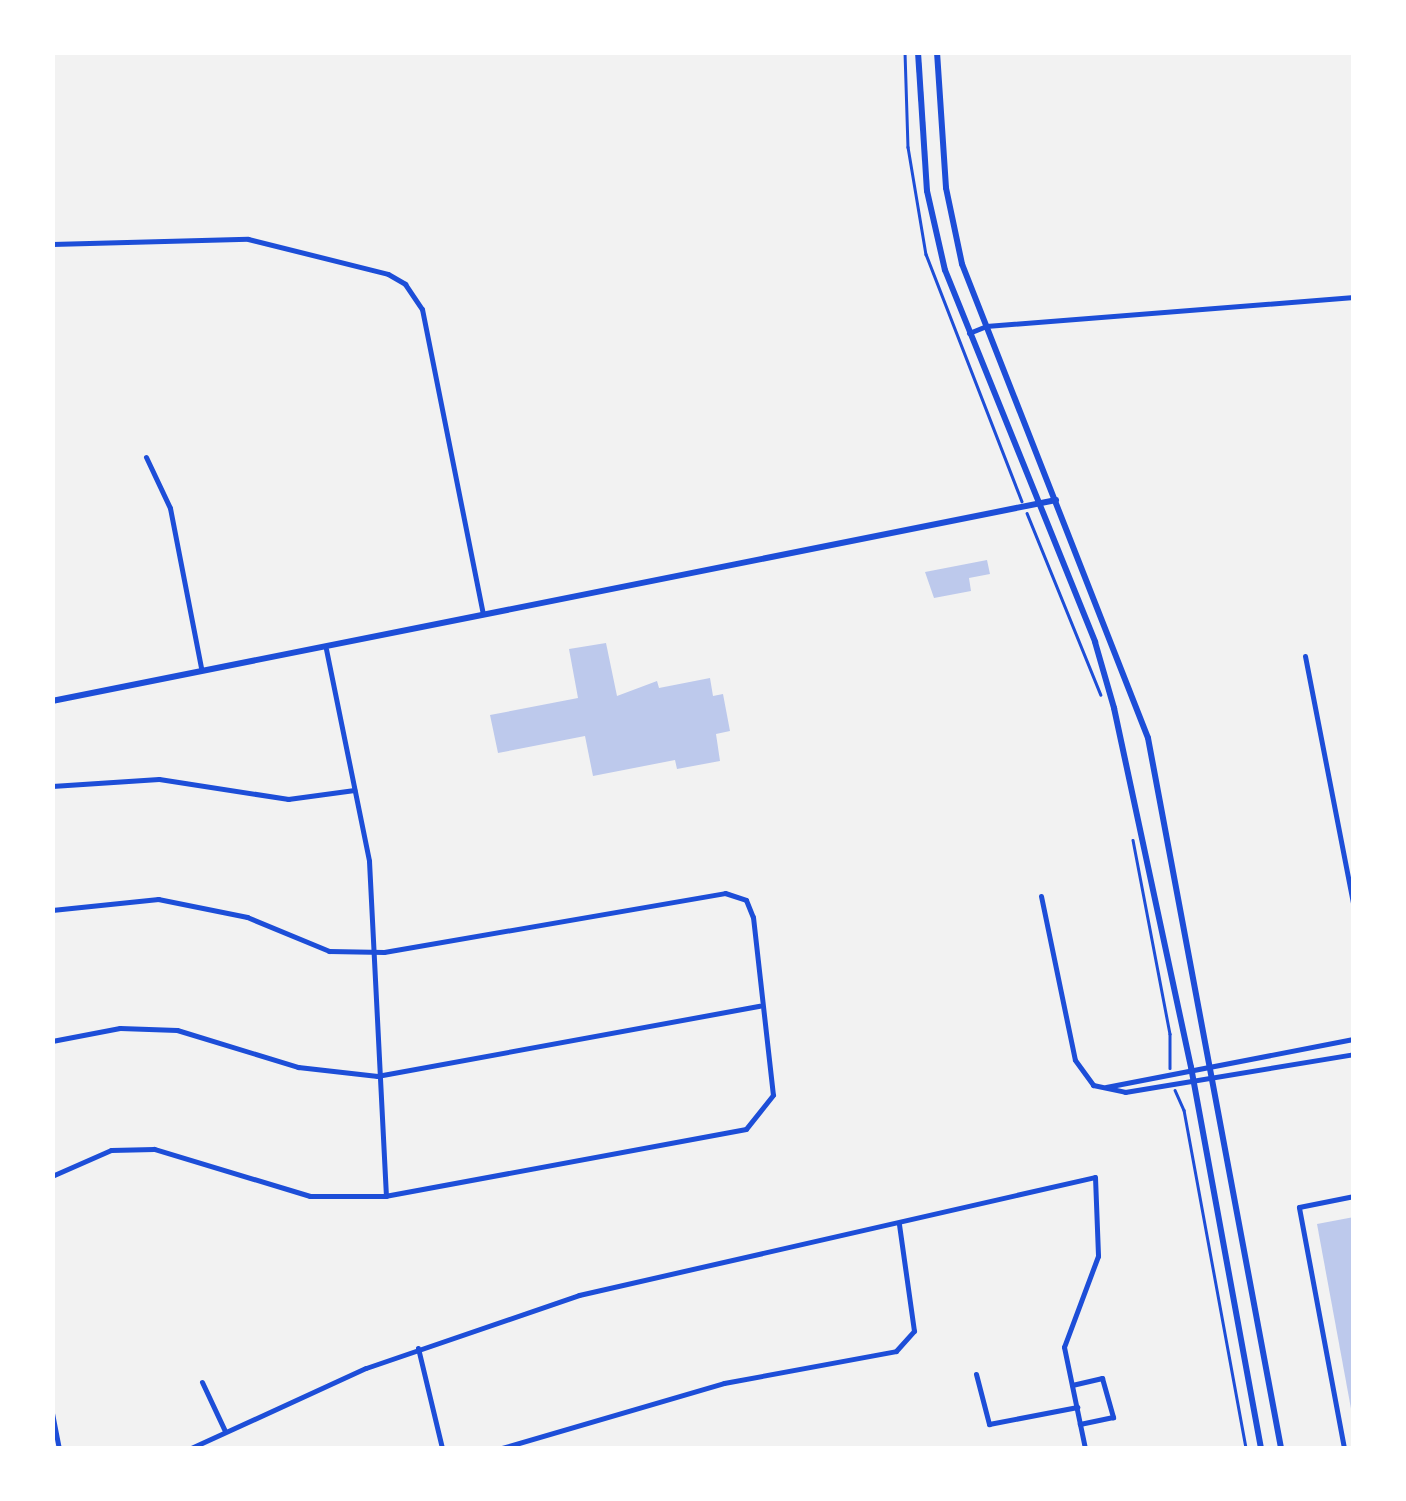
<!DOCTYPE html>
<style>
body{margin:0}
#map{position:relative;width:1406px;height:1501px;overflow:hidden;background:#f2f2f2;font-family:Poppins,sans-serif}
div>[style]{position:absolute}
.building>*{inset:0;background:#bdc9ec}
.path>*{height:2.5px;margin:-1.25px;padding:0 1.25px;transform-origin:1.25px;border-radius:1.25px;background:#1d4ed8}
.minor>*{height:5px;margin:-2.5px;padding:0 2.5px;transform-origin:2.5px;border-radius:2.5px;background:#1d4ed8}
.tertiary>*{height:6px;margin:-3px;padding:0 3px;transform-origin:3px;border-radius:3px;background:#1d4ed8}
.secondary>*{height:6px;margin:-3px;padding:0 3px;transform-origin:3px;border-radius:3px;background:#1d4ed8}
span{translate:-50% -50%;white-space:nowrap;text-align:center;line-height:1.15;-webkit-text-stroke:10px #fff;paint-order:stroke}
.frame{position:absolute;inset:0;border:55px solid #fff;pointer-events:none}
</style>
<div id="map">
<div class="building">
<i style="clip-path:polygon(987px 560px,990px 574px,969px 578px,971px 591px,934px 598px,925px 572px)"></i>
<i style="clip-path:polygon(606px 643px,617px 696px,657px 681px,659px 688px,710px 678px,713px 696px,723px 694px,730px 731px,716px 734px,720px 761px,677px 769px,675px 760px,593px 776px,585px 736px,498px 753px,490px 715px,578px 698px,569px 649px)"></i>
<i style="clip-path:polygon(1354px 1217px,1354px 1414px,1352px 1414px,1317px 1224px)"></i>
</div>
<div class="path">
<i style="left:905px;top:52px;width:95px;rotate:88.2deg"></i>
<i style="left:908px;top:147px;width:109px;rotate:80.5deg"></i>
<i style="left:926px;top:254px;width:265px;rotate:68.8deg"></i>
<i style="left:1027px;top:513px;width:196px;rotate:67.9deg"></i>
<i style="left:1133px;top:840px;width:197px;rotate:79.2deg"></i>
<i style="left:1170px;top:1034px;width:34px;rotate:90deg"></i>
<i style="left:1175px;top:1090px;width:22px;rotate:66deg"></i>
<i style="left:1184px;top:1110px;width:344px;rotate:79.6deg"></i>
</div>
<div class="minor">
<i style="left:52px;top:244px;width:196px;rotate:-1.5deg"></i>
<i style="left:248px;top:239px;width:144px;rotate:14deg"></i>
<i style="left:388px;top:274px;width:20px;rotate:30deg"></i>
<i style="left:405px;top:284px;width:30px;rotate:56deg"></i>
<i style="left:422px;top:309px;width:311px;rotate:78.7deg"></i>
<i style="left:969px;top:333px;width:18px;rotate:-22deg"></i>
<i style="left:986px;top:326px;width:369px;rotate:-4.5deg"></i>
<i style="left:146px;top:457px;width:56px;rotate:64.8deg"></i>
<i style="left:170px;top:508px;width:163px;rotate:79deg"></i>
<i style="left:326px;top:649px;width:216px;rotate:78.5deg"></i>
<i style="left:369px;top:861px;width:335px;rotate:87.1deg"></i>
<i style="left:1305px;top:656px;width:257px;rotate:79deg"></i>
<i style="left:52px;top:786px;width:107px;rotate:-3.7deg"></i>
<i style="left:159px;top:779px;width:131px;rotate:8.8deg"></i>
<i style="left:288px;top:799px;width:67px;rotate:-7.8deg"></i>
<i style="left:1041px;top:896px;width:167px;rotate:78.3deg"></i>
<i style="left:1075px;top:1060px;width:31px;rotate:54deg"></i>
<i style="left:1093px;top:1085px;width:33px;rotate:12deg"></i>
<i style="left:1125px;top:1092px;width:232px;rotate:-9.4deg"></i>
<i style="left:52px;top:910px;width:107px;rotate:-5.9deg"></i>
<i style="left:158px;top:899px;width:91px;rotate:11.4deg"></i>
<i style="left:247px;top:917px;width:89px;rotate:22.5deg"></i>
<i style="left:329px;top:951px;width:55px;rotate:1deg"></i>
<i style="left:384px;top:952px;width:346px;rotate:-9.8deg"></i>
<i style="left:725px;top:893px;width:22px;rotate:18deg"></i>
<i style="left:746px;top:900px;width:18px;rotate:68deg"></i>
<i style="left:753px;top:917px;width:179px;rotate:83.6deg"></i>
<i style="left:773px;top:1095px;width:43px;rotate:128.5deg"></i>
<i style="left:746px;top:1129px;width:366px;rotate:169.5deg"></i>
<i style="left:386px;top:1196px;width:76px;rotate:180deg"></i>
<i style="left:310px;top:1196px;width:163px;rotate:-163.2deg"></i>
<i style="left:154px;top:1149px;width:43px;rotate:178.7deg"></i>
<i style="left:111px;top:1150px;width:64px;rotate:156.2deg"></i>
<i style="left:52px;top:1041px;width:69px;rotate:-10.8deg"></i>
<i style="left:120px;top:1028px;width:57px;rotate:2deg"></i>
<i style="left:177px;top:1030px;width:127px;rotate:17deg"></i>
<i style="left:298px;top:1067px;width:80px;rotate:6.5deg"></i>
<i style="left:377px;top:1076px;width:389px;rotate:-10.4deg"></i>
<i style="left:1106px;top:1087px;width:253px;rotate:-11deg"></i>
<i style="left:418px;top:1348px;width:103px;rotate:76.5deg"></i>
<i style="left:976px;top:1374px;width:52px;rotate:75.4deg"></i>
<i style="left:989px;top:1424px;width:90px;rotate:-10.9deg"></i>
<i style="left:202px;top:1382px;width:54px;rotate:64.9deg"></i>
<i style="left:1072px;top:1385px;width:31px;rotate:-13deg"></i>
<i style="left:1102px;top:1378px;width:41px;rotate:74.2deg"></i>
<i style="left:1113px;top:1417px;width:34px;rotate:168deg"></i>
<i style="left:52px;top:1413px;width:36px;rotate:79deg"></i>
<i style="left:191px;top:1448px;width:192px;rotate:-24.6deg"></i>
<i style="left:366px;top:1368px;width:225px;rotate:-18.9deg"></i>
<i style="left:579px;top:1295px;width:529px;rotate:-12.88deg"></i>
<i style="left:1095px;top:1177px;width:79px;rotate:87.8deg"></i>
<i style="left:1098px;top:1256px;width:97px;rotate:110.5deg"></i>
<i style="left:1064px;top:1347px;width:103px;rotate:78.3deg"></i>
<i style="left:502px;top:1448px;width:231px;rotate:-16.3deg"></i>
<i style="left:724px;top:1383px;width:175px;rotate:-10.5deg"></i>
<i style="left:896px;top:1351px;width:27px;rotate:-48deg"></i>
<i style="left:914px;top:1331px;width:108px;rotate:-98deg"></i>
<i style="left:1344px;top:1448px;width:245px;rotate:-100.6deg"></i>
<i style="left:1299px;top:1207px;width:56px;rotate:-11.3deg"></i>
</div>
<div class="tertiary">
<i style="left:52px;top:701px;width:1024px;rotate:-11.32deg"></i>
</div>
<div class="secondary">
<i style="left:918px;top:52px;width:139px;rotate:86.3deg"></i>
<i style="left:927px;top:191px;width:81px;rotate:77.2deg"></i>
<i style="left:945px;top:270px;width:401px;rotate:68deg"></i>
<i style="left:1095px;top:642px;width:69px;rotate:73.9deg"></i>
<i style="left:1114px;top:708px;width:367px;rotate:77.9deg"></i>
<i style="left:1191px;top:1067px;width:387px;rotate:79.6deg"></i>
<i style="left:937px;top:52px;width:136px;rotate:86.2deg"></i>
<i style="left:946px;top:188px;width:78px;rotate:78.1deg"></i>
<i style="left:962px;top:264px;width:509px;rotate:68.57deg"></i>
<i style="left:1148px;top:738px;width:722px;rotate:79.39deg"></i>
</div>
<div class="frame"></div>
</div>
